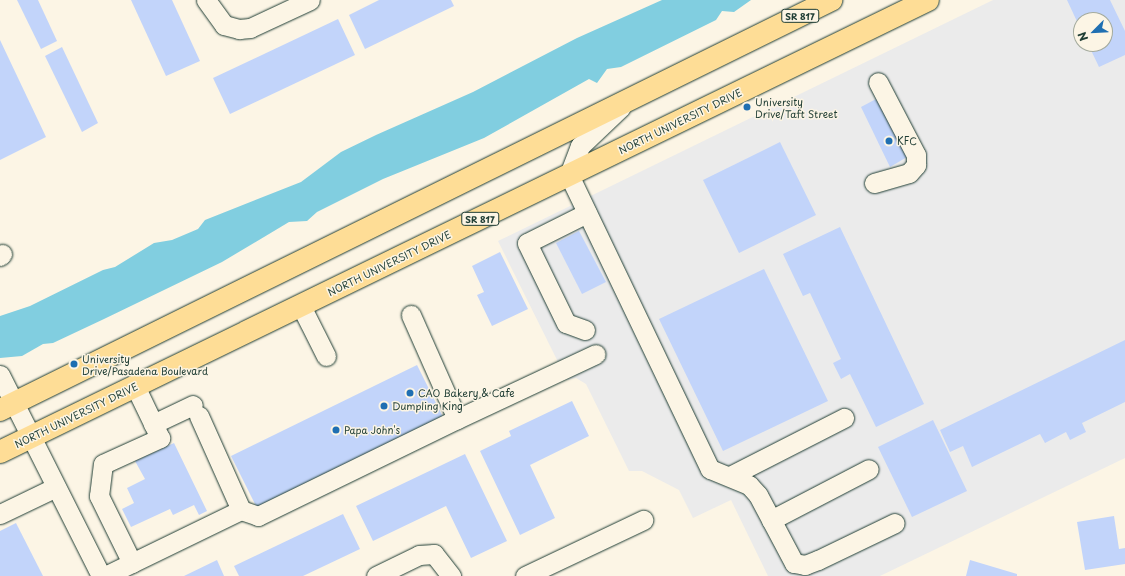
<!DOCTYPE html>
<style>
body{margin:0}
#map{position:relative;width:1125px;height:576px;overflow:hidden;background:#fcf5e5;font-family:"Playpen Sans",sans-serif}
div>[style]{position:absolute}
.built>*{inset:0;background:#ebebeb}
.water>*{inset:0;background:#81cee0}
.building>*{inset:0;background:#c2d4fa}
.roads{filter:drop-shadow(0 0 1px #1f3d34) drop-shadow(0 0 1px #1f3d34)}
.minor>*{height:19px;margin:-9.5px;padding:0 9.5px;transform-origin:9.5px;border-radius:9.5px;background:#fcf5e5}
.major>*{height:22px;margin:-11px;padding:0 11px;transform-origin:11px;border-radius:11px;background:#fedd96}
.dots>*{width:11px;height:11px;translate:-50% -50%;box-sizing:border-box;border:2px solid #fcf5e5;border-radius:50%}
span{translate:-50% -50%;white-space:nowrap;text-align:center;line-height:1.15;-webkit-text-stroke:3px #fcf5e5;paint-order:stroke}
.shield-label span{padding:1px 3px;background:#fcf5e5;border:1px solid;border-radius:3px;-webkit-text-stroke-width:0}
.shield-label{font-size:9px;color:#1f3d34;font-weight:700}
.poi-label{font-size:10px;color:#1f3d34}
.left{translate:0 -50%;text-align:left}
.street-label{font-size:10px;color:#1f3d34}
.north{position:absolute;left:1073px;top:12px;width:40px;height:40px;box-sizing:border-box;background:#fcf5e5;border:1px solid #a4ab9e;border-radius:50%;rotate:246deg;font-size:11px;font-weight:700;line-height:16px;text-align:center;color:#1f3d34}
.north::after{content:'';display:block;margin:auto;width:14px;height:18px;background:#1f6fb2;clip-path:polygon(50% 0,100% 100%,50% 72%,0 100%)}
</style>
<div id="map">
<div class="built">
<i style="clip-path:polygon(evenodd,993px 0,1125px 0,1125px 458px,880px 576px,768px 576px,731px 500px,693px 518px,679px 490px,642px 471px,629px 471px,586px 384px,576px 378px,567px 380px,498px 241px,993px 0,1081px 20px,1105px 20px,1105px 44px,1081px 44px,1081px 20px)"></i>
</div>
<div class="water">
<i style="clip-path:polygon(662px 0,751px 0,734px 12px,722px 11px,716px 20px,621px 67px,607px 69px,597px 83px,589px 79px,484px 138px,383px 179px,317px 212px,307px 221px,289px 222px,222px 262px,104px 319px,53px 343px,43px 344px,22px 356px,0 358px,0 316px,30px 306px,103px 270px,115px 267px,154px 243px,172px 240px,198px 229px,205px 220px,301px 182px,341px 152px,376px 135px,473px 92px,577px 38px)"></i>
</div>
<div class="building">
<i style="clip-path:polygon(17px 0,38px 0,57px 41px,41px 49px)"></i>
<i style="clip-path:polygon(131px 0,172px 0,200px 61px,166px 76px)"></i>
<i style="clip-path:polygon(379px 0,451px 0,454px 6px,365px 49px,349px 15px)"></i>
<i style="clip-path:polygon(1067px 0,1110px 0,1125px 31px,1125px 55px,1099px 67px,1088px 44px,1105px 44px,1105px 20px,1081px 20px,1081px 30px)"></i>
<i style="clip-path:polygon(338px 19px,355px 55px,230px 114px,213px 78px)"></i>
<i style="clip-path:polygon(0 40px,46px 137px,0 160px)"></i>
<i style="clip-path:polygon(62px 47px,98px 123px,82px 132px,45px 56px)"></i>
<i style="clip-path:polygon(878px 98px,907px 157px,890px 167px,861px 107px)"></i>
<i style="clip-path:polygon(780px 142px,816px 215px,739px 253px,703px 180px)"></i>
<i style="clip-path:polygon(840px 227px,924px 404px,876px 427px,850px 374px,841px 379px,833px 363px,841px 359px,810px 293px,803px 296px,783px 254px)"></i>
<i style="clip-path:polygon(579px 231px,606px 282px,582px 294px,556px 243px)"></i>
<i style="clip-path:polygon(500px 252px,528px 309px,492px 326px,477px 295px,484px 292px,472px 266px)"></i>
<i style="clip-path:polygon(764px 269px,828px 401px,723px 451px,659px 319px)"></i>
<i style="clip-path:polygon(1125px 340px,1125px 402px,1082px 423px,1086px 432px,1070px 440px,1066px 432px,1045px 443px,1040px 434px,972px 467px,963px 446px,950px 452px,940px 430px)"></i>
<i style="clip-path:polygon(417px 365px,443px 417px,257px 508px,231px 456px)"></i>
<i style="clip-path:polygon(572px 401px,589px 436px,530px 465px,555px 518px,520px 535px,480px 451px,511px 436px,509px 431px)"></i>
<i style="clip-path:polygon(933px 420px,967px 491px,912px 517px,878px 447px)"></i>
<i style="clip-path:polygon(174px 443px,207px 511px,199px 515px,194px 505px,173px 515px,170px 509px,131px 527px,122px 509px,134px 503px,127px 488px,145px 479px,135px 461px)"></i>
<i style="clip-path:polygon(465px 454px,507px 541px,471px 558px,446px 506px,373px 541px,356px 506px)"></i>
<i style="clip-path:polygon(343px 514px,360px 549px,303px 576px,239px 576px,234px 566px)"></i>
<i style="clip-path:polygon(1114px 516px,1119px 549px,1125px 548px,1125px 564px,1085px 570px,1077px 522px)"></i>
<i style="clip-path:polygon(16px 523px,43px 576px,0 576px,0 531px)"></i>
<i style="clip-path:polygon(217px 560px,224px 576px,184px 576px)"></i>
<i style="clip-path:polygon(970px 560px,1017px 574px,1017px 576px,966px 576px)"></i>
</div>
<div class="roads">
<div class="minor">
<i style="left:206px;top:0;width:31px;rotate:54deg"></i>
<i style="left:224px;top:25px;width:16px;rotate:15deg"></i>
<i style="left:239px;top:29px;width:11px;rotate:-5deg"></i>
<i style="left:250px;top:28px;width:66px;rotate:-25deg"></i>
<i style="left:621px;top:107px;width:57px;rotate:136.4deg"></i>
<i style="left:580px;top:146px;width:31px;rotate:111deg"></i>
<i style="left:569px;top:175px;width:326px;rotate:64.4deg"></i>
<i style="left:710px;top:469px;width:42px;rotate:22.3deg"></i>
<i style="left:749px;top:485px;width:13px;rotate:48deg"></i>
<i style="left:758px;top:495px;width:77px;rotate:62.1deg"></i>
<i style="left:794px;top:563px;width:11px;rotate:10deg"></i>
<i style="left:805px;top:565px;width:14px;rotate:-21deg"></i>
<i style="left:818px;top:560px;width:85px;rotate:-25.7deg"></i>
<i style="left:874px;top:183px;width:36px;rotate:-16deg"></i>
<i style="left:909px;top:173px;width:11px;rotate:-49deg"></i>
<i style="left:916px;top:165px;width:10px;rotate:-90deg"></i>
<i style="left:916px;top:155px;width:82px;rotate:-117.5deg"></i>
<i style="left:0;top:256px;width:3px;rotate:-45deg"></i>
<i style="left:301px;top:306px;width:56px;rotate:63.4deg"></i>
<i style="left:585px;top:330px;width:20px;rotate:-160deg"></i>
<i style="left:566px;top:323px;width:89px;rotate:-116deg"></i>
<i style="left:527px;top:243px;width:67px;rotate:-26.6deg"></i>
<i style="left:0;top:375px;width:225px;rotate:63.3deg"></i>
<i style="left:457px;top:419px;width:153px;rotate:-25.1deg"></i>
<i style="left:153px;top:424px;width:44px;rotate:-25.4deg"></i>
<i style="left:730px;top:476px;width:128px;rotate:-27deg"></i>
<i style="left:241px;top:510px;width:18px;rotate:19deg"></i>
<i style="left:258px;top:516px;width:221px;rotate:-26deg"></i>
<i style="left:457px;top:419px;width:114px;rotate:-113.9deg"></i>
<i style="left:0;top:514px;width:62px;rotate:-25.7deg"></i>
<i style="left:771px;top:520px;width:110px;rotate:-27.5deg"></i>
<i style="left:132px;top:563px;width:75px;rotate:-116.2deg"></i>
<i style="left:99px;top:496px;width:32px;rotate:-83deg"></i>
<i style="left:103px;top:464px;width:63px;rotate:-24.5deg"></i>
<i style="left:160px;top:438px;width:58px;rotate:-115.7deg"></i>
<i style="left:105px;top:576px;width:151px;rotate:-25.9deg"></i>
<i style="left:241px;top:510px;width:103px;rotate:-114.1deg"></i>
<i style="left:376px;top:576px;width:48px;rotate:-26deg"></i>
<i style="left:419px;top:555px;width:15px;rotate:-4deg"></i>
<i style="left:434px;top:554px;width:28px;rotate:52deg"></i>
<i style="left:525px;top:576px;width:131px;rotate:-25.4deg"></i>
</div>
<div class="major">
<i style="left:0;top:410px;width:927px;rotate:-26.26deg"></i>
<i style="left:0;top:452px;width:1032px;rotate:-25.97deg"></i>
</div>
</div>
<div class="dots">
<i style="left:747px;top:107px;background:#1f6fb2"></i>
<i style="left:889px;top:141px;background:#1f6fb2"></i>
<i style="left:74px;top:364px;background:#1f6fb2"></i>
<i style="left:410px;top:393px;background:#1f6fb2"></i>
<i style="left:384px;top:406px;background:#1f6fb2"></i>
<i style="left:336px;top:430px;background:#1f6fb2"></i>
</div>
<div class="shield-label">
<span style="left:800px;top:16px">SR 817</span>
<span style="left:480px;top:219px">SR 817</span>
</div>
<div class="poi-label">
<span class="left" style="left:755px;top:107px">University<br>Drive/Taft Street</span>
<span class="left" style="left:897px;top:141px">KFC</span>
<span class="left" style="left:82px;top:364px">University<br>Drive/Pasadena Boulevard</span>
<span class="left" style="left:418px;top:393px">CAO Bakery &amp; Cafe</span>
<span class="left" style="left:392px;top:406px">Dumpling King</span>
<span class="left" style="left:344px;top:430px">Papa John's</span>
</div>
<div class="street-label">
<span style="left:680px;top:121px;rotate:-26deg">NORTH UNIVERSITY DRIVE</span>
<span style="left:389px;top:263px;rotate:-26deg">NORTH UNIVERSITY DRIVE</span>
<span style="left:76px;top:415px;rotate:-26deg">NORTH UNIVERSITY DRIVE</span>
</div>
<div class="north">N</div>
</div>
